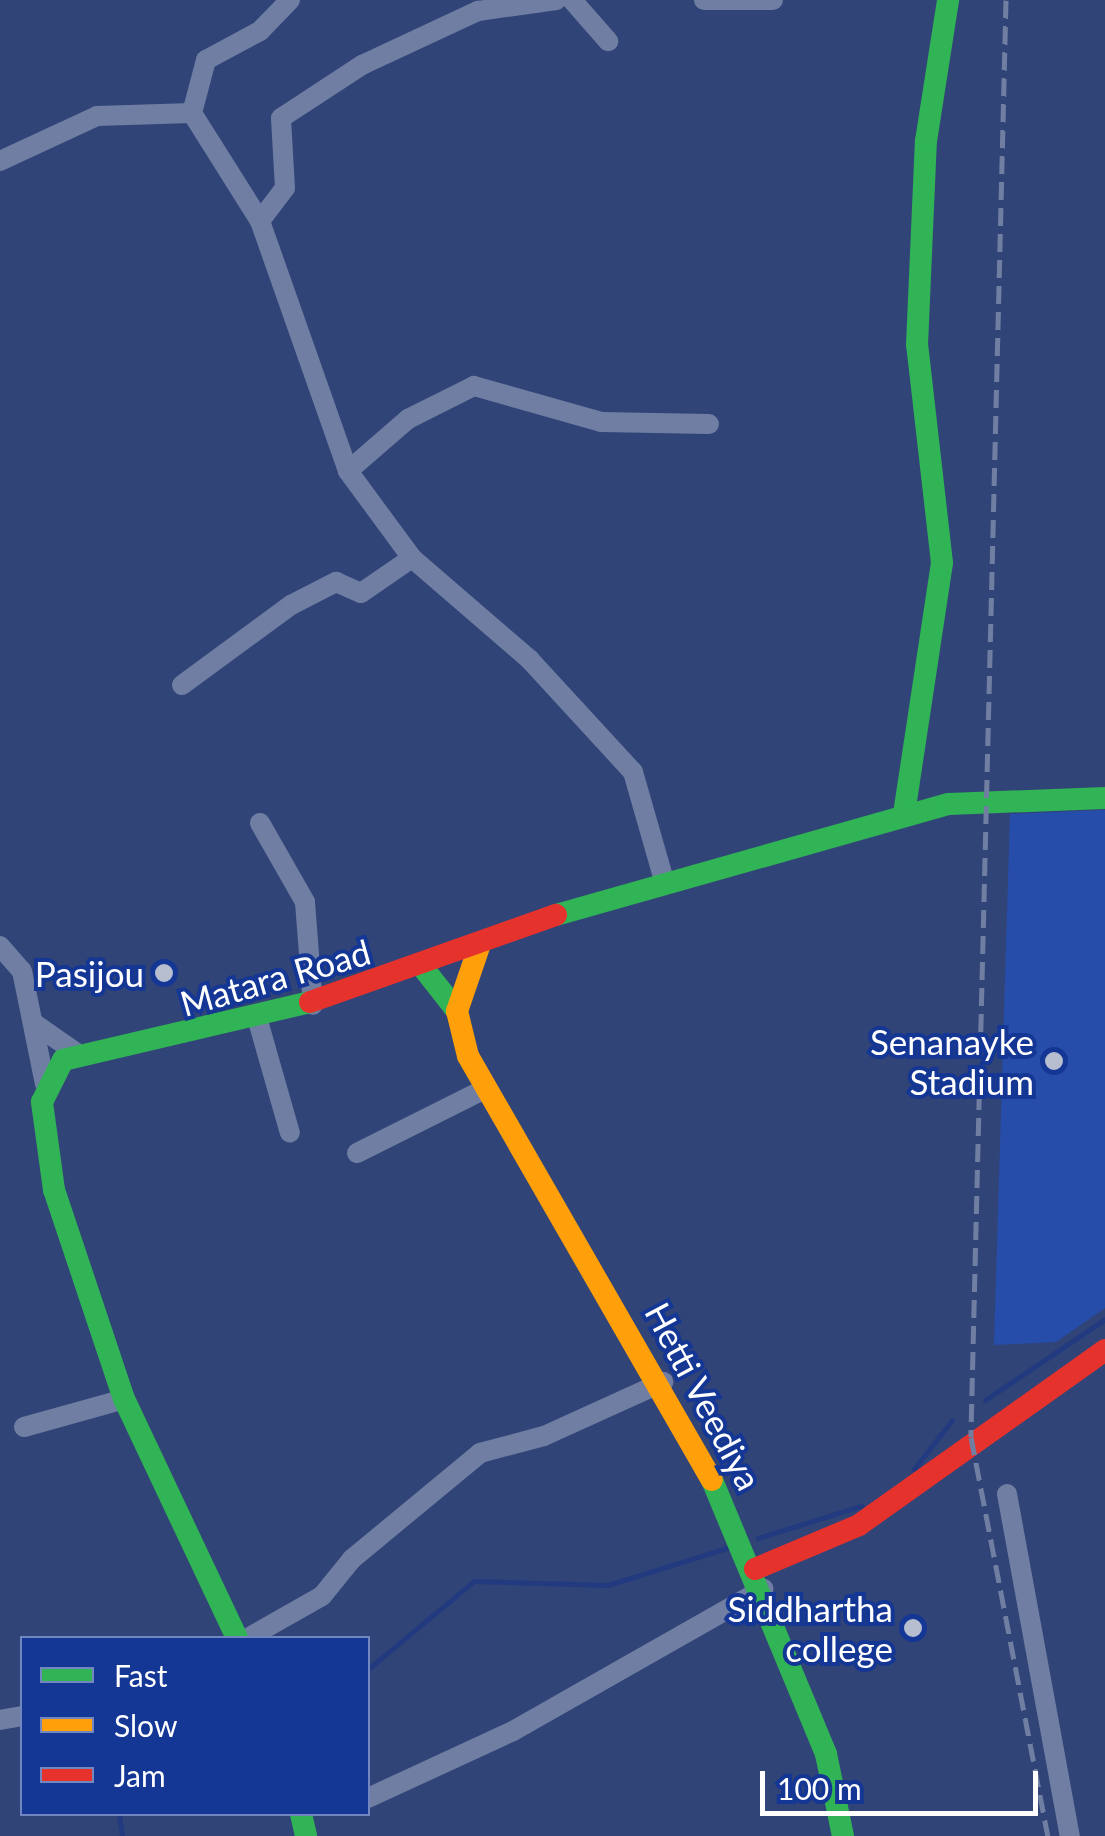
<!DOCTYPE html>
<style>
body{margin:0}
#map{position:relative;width:1105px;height:1836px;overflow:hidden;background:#314477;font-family:Lato,sans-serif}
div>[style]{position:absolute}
.green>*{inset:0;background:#274dab}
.stream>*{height:5px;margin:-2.5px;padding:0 2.5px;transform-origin:2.5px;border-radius:2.5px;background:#223a7f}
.street>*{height:20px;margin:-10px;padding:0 10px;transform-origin:10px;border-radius:10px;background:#6f7ea2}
.fast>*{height:22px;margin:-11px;padding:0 11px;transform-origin:11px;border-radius:11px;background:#30b455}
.slow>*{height:22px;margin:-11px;padding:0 11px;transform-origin:11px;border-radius:11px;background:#ff9f0a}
.jam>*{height:22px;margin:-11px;padding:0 11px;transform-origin:11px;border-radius:11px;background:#e5322d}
.rail>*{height:5px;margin-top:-2.5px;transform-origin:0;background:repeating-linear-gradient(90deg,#707ea2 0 18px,transparent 0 26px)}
.dots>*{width:28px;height:28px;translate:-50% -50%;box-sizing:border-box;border:5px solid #143694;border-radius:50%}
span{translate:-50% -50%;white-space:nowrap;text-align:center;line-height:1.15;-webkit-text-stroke:8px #143694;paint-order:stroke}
.poi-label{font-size:35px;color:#fff}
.right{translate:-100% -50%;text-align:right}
.street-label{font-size:35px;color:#fff}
.legend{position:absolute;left:20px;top:1636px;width:350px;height:180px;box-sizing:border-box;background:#143694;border:2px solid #7286bf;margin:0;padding:12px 18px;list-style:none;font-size:30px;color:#fff}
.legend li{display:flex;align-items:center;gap:20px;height:50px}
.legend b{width:50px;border:2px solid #7286bf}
.scale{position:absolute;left:760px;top:1771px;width:278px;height:45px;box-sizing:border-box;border:5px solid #fff;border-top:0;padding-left:12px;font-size:30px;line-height:35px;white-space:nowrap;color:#fff;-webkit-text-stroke:8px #143694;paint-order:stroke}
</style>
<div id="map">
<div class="green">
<i style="clip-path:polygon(1105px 810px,1105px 1308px,1056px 1342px,994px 1345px,1010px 814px)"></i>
</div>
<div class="stream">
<i style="left:985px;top:1400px;width:145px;rotate:-34deg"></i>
<i style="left:914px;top:1469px;width:62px;rotate:-52.2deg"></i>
<i style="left:758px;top:1538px;width:108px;rotate:-17.3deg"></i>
<i style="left:368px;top:1669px;width:138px;rotate:-39.7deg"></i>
<i style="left:474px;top:1581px;width:134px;rotate:1.7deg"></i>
<i style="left:608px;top:1585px;width:128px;rotate:-17.3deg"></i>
<i style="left:119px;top:1814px;width:22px;rotate:82deg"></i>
</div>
<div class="street">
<i style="left:572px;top:0;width:55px;rotate:48.7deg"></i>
<i style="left:704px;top:0;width:69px"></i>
<i style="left:192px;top:113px;width:55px;rotate:-75.2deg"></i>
<i style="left:206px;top:60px;width:61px;rotate:-28.2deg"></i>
<i style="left:260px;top:31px;width:43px;rotate:-45.9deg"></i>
<i style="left:0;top:161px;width:107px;rotate:-24.9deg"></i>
<i style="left:97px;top:116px;width:95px;rotate:-1.8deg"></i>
<i style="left:192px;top:113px;width:128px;rotate:57.8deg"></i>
<i style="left:260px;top:221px;width:265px;rotate:70.6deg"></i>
<i style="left:348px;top:471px;width:108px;rotate:53.7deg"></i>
<i style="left:412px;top:558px;width:156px;rotate:40.8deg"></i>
<i style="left:530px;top:660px;width:152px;rotate:47.4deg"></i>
<i style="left:633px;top:772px;width:112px;rotate:74deg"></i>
<i style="left:260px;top:221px;width:41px;rotate:-52.9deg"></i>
<i style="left:285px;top:188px;width:70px;rotate:-93.3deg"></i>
<i style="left:281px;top:118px;width:97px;rotate:-33.2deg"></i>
<i style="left:362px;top:65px;width:128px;rotate:-25deg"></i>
<i style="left:478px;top:11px;width:79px;rotate:-8deg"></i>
<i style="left:348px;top:471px;width:79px;rotate:-40.9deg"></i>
<i style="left:408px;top:419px;width:74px;rotate:-26.6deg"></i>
<i style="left:474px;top:386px;width:132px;rotate:15.8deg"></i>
<i style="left:601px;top:422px;width:108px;rotate:1.1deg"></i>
<i style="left:182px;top:685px;width:135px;rotate:-36.3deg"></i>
<i style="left:291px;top:605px;width:51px;rotate:-27.1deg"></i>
<i style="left:336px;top:582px;width:27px;rotate:24deg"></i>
<i style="left:361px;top:593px;width:62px;rotate:-34.5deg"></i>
<i style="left:260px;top:823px;width:91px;rotate:60.3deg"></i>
<i style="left:305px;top:902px;width:103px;rotate:85.6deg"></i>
<i style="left:0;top:946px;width:33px;rotate:49deg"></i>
<i style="left:22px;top:971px;width:115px;rotate:78.5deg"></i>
<i style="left:258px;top:1021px;width:116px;rotate:74.1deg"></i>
<i style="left:35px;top:1024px;width:52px;rotate:34.9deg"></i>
<i style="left:357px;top:1153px;width:143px;rotate:-26.6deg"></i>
<i style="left:24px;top:1427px;width:104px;rotate:-15.6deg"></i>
<i style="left:1007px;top:1494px;width:348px;rotate:79.6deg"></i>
<i style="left:248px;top:1638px;width:85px;rotate:-29.6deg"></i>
<i style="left:322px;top:1596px;width:48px;rotate:-51deg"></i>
<i style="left:352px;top:1559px;width:166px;rotate:-39.6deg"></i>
<i style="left:480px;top:1453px;width:66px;rotate:-14.9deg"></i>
<i style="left:544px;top:1436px;width:131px;rotate:-24.4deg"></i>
<i style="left:0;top:1720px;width:22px;rotate:-10deg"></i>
<i style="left:368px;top:1798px;width:160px;rotate:-24.8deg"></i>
<i style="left:513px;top:1731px;width:288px;rotate:-29.6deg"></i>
</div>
<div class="fast">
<i style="left:904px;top:814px;width:254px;rotate:-81.4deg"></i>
<i style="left:942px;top:563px;width:219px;rotate:-96.5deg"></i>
<i style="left:917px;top:345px;width:204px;rotate:-87.5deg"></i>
<i style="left:926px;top:141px;width:143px;rotate:-81.1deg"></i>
<i style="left:556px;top:915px;width:408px;rotate:-15.8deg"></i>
<i style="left:949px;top:804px;width:156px;rotate:-2.2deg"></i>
<i style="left:424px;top:969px;width:53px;rotate:51.8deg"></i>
<i style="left:712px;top:1480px;width:297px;rotate:67.4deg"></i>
<i style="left:826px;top:1754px;width:84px;rotate:78.3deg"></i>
<i style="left:237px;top:1638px;width:264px;rotate:-115.3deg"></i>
<i style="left:124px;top:1399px;width:220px;rotate:-108.5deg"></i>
<i style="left:54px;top:1190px;width:89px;rotate:-97.8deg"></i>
<i style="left:42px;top:1102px;width:47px;rotate:-63.4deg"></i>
<i style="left:63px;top:1060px;width:254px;rotate:-13.2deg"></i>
<i style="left:301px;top:1814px;width:23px;rotate:77deg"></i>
</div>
<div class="slow">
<i style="left:480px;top:944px;width:71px;rotate:108.9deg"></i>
<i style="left:457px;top:1011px;width:46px;rotate:76.3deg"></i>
<i style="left:468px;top:1056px;width:489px;rotate:60.1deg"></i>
</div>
<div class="jam">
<i style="left:310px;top:1002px;width:261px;rotate:-19.5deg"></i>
<i style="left:755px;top:1569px;width:113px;rotate:-22.9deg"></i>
<i style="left:859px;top:1525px;width:302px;rotate:-35.4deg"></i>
</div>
<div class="rail">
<i style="left:1006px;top:0;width:1437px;rotate:91.4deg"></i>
<i style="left:971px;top:1437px;width:406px;rotate:79.1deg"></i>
</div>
<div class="dots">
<i style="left:164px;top:973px;background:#b7becf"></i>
<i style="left:1054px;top:1061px;background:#b7becf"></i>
<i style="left:913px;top:1628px;background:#b7becf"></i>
</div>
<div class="poi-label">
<span class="right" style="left:144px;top:973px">Pasijou</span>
<span class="right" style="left:1034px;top:1061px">Senanayke<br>Stadium</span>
<span class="right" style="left:893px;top:1628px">Siddhartha<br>college</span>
</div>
<div class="street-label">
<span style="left:275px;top:977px;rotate:-16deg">Matara Road</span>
<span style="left:704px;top:1396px;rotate:62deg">Hetti Veediya</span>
</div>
<ul class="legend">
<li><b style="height:12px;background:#30b455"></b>Fast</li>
<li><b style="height:12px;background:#ff9f0a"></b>Slow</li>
<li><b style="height:12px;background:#e5322d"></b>Jam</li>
</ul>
<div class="scale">100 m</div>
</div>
